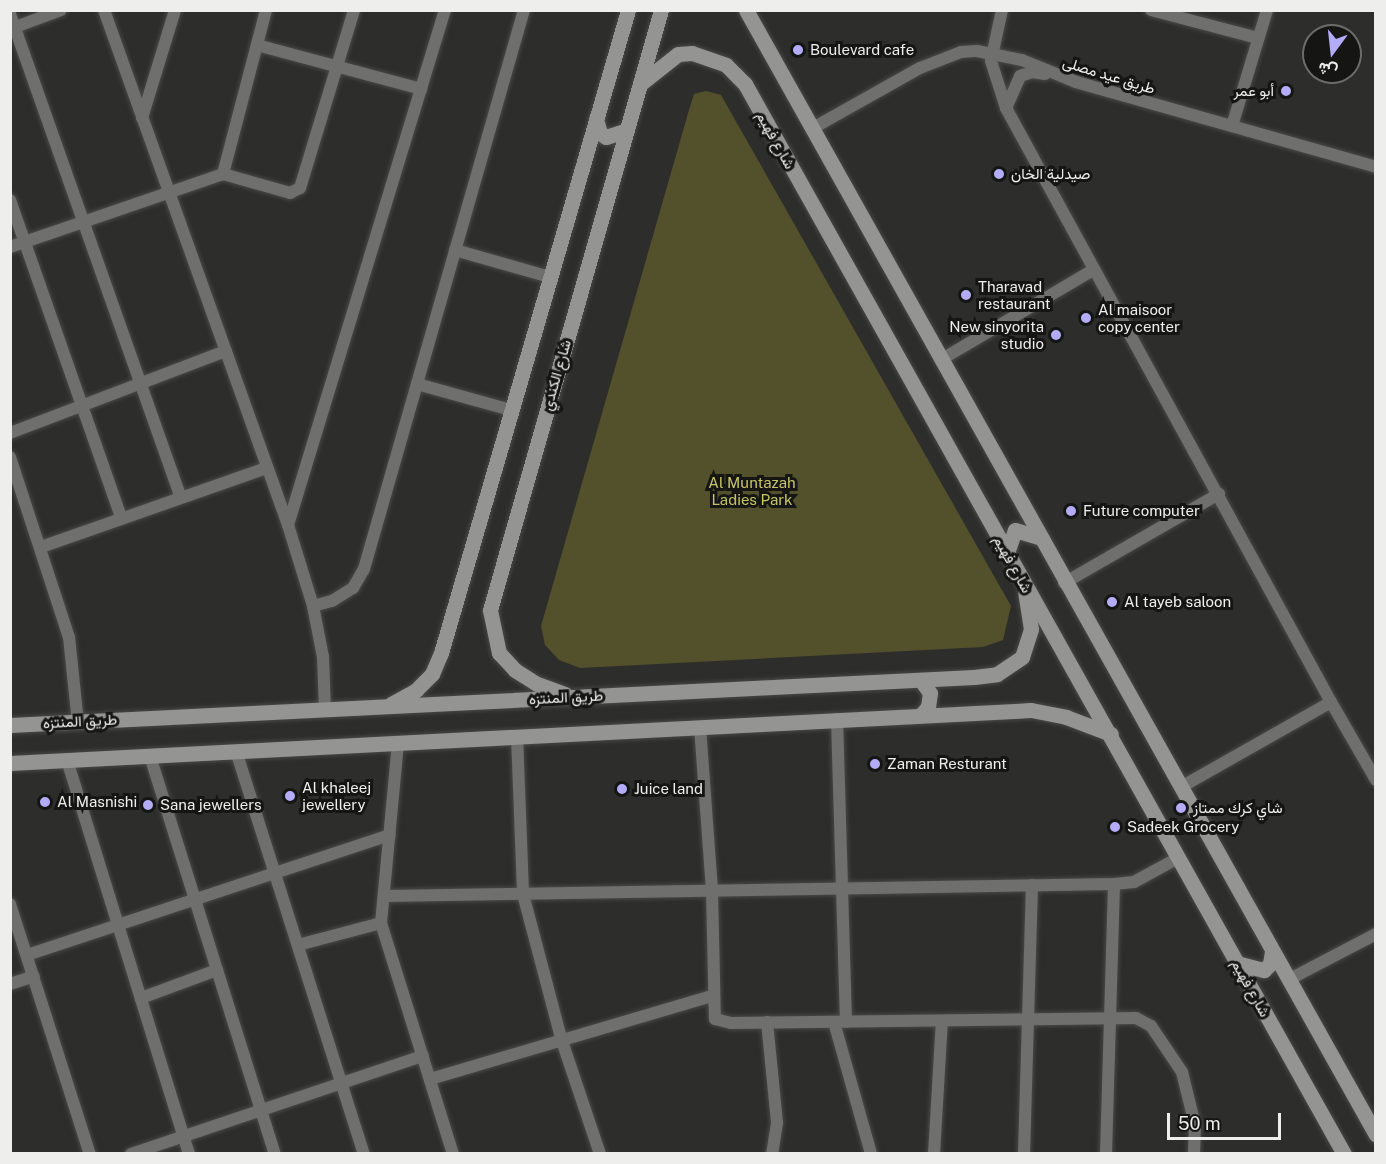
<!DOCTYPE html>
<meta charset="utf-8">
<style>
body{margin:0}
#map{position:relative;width:1386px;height:1164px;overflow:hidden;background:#2d2d2b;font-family:"Public Sans",Vazirmatn,sans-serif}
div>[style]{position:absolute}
.green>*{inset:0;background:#52512c}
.roads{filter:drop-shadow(0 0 2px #484846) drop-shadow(0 0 2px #484846)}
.street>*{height:12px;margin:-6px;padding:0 6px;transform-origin:6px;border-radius:6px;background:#6f6f6e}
.secondary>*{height:15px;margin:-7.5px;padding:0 7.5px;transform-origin:7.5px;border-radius:7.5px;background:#949492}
.dots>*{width:16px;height:16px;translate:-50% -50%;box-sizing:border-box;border:3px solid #151614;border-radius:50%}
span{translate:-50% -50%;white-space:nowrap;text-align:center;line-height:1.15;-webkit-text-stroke:6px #151614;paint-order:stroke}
.poi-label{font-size:15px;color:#eeeeec}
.left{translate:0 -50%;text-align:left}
.right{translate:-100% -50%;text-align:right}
.street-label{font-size:15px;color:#eeeeec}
.park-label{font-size:15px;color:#c7c562}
.frame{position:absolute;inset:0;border:12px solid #eeeeec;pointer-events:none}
.north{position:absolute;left:1302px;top:24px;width:60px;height:60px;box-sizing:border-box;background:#151614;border:2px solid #6c6c6a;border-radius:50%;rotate:195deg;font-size:16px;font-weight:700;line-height:24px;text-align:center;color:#eeeeec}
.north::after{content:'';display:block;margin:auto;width:21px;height:27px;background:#b4acf9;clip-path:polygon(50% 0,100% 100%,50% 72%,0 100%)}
.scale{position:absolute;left:1167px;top:1113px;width:114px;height:27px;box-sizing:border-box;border:3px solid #eeeeec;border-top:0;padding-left:8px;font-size:18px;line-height:21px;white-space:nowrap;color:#eeeeec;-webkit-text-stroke:4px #151614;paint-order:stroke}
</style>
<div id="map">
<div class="green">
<i style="clip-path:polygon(706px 91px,721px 95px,1011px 606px,1003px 640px,983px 647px,580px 668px,559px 660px,545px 645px,541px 626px,689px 110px,694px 94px)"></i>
</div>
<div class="roads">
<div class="street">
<i style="left:104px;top:10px;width:547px;rotate:70.34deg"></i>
<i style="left:288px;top:525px;width:85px;rotate:72.8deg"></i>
<i style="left:313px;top:606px;width:52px;rotate:78.9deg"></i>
<i style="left:323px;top:657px;width:52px;rotate:87.8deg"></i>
<i style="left:1002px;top:10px;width:52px;rotate:102.2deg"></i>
<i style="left:991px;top:61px;width:49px;rotate:72.3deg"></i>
<i style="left:1006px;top:108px;width:677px;rotate:61.32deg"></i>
<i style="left:1151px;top:10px;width:111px;rotate:14.7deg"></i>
<i style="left:10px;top:14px;width:513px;rotate:70.54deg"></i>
<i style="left:10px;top:29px;width:54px;rotate:-20.4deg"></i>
<i style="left:257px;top:45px;width:170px;rotate:15deg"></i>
<i style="left:1006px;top:108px;width:35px;rotate:-66deg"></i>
<i style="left:1020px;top:76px;width:13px;rotate:-18deg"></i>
<i style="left:1032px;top:72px;width:13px;rotate:9deg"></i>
<i style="left:142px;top:118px;width:113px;rotate:-73deg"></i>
<i style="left:1232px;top:126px;width:121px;rotate:-73.2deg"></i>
<i style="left:813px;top:128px;width:123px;rotate:-29.3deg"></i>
<i style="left:920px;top:68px;width:44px;rotate:-21.3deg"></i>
<i style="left:961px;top:52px;width:16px;rotate:-4deg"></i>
<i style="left:977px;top:51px;width:46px;rotate:11.3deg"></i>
<i style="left:1022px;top:60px;width:58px;rotate:22.2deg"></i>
<i style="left:1076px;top:82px;width:312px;rotate:15.8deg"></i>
<i style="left:223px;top:174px;width:170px;rotate:-75.3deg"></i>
<i style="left:10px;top:200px;width:336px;rotate:70.7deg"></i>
<i style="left:10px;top:247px;width:225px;rotate:-18.9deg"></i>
<i style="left:223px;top:174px;width:70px;rotate:15.8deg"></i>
<i style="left:290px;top:193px;width:11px;rotate:-27deg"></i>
<i style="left:300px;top:188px;width:186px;rotate:-73.1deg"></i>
<i style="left:455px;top:250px;width:99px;rotate:15.9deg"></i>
<i style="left:942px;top:359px;width:175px;rotate:-30.5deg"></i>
<i style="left:417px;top:384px;width:98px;rotate:15.5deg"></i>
<i style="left:10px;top:433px;width:231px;rotate:-20.8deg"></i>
<i style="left:10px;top:457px;width:189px;rotate:71.9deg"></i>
<i style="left:69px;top:637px;width:85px;rotate:84deg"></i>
<i style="left:288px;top:525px;width:538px;rotate:-73.05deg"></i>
<i style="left:41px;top:547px;width:239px;rotate:-19.3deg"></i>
<i style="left:1064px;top:583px;width:179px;rotate:-29.9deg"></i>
<i style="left:313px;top:606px;width:20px;rotate:-15deg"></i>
<i style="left:332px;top:601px;width:25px;rotate:-32deg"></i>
<i style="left:353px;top:588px;width:22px;rotate:-60deg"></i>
<i style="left:364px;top:569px;width:581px;rotate:-74.03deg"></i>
<i style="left:837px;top:719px;width:303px;rotate:88.3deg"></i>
<i style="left:700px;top:727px;width:164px;rotate:85.8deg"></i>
<i style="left:712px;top:891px;width:128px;rotate:88.7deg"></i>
<i style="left:715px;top:1019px;width:16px;rotate:14deg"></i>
<i style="left:731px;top:1023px;width:405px;rotate:-0.7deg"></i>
<i style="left:1136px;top:1018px;width:17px;rotate:28deg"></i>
<i style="left:1151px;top:1026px;width:55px;rotate:56deg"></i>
<i style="left:1182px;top:1072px;width:55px;rotate:76.2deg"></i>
<i style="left:1195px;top:1125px;width:29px;rotate:92deg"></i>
<i style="left:517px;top:736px;width:158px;rotate:87.8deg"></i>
<i style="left:523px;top:894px;width:149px;rotate:75.2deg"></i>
<i style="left:561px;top:1038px;width:122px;rotate:71.4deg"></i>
<i style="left:398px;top:743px;width:181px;rotate:95.4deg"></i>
<i style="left:381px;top:923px;width:242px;rotate:72.7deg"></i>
<i style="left:236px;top:751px;width:423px;rotate:72.4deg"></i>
<i style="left:150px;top:756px;width:417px;rotate:72.6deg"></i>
<i style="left:67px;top:760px;width:412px;rotate:72.8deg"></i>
<i style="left:1181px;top:787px;width:172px;rotate:-29.5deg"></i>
<i style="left:1331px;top:702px;width:90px;rotate:60deg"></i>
<i style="left:385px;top:896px;width:729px;rotate:-0.94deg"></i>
<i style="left:1114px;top:884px;width:20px;rotate:-6deg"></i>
<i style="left:1134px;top:882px;width:50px;rotate:-28.6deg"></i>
<i style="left:10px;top:904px;width:262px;rotate:72.3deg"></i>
<i style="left:298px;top:945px;width:86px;rotate:-14.8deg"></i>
<i style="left:27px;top:955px;width:382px;rotate:-18.3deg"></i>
<i style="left:1288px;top:980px;width:99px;rotate:-27.6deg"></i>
<i style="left:10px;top:984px;width:25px;rotate:-18deg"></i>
<i style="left:141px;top:998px;width:81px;rotate:-20.2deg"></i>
<i style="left:767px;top:1022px;width:101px;rotate:84.3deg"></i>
<i style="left:777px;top:1123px;width:31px;rotate:99deg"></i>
<i style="left:834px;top:1022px;width:137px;rotate:74.3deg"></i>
<i style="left:430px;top:1079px;width:294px;rotate:-16.4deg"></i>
<i style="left:131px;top:1154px;width:308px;rotate:-18.6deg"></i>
<i style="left:934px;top:1154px;width:133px;rotate:-86.6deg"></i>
<i style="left:1024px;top:1154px;width:269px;rotate:-88.3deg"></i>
<i style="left:1106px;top:1154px;width:270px;rotate:-88.3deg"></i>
</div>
<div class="secondary">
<i style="left:746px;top:10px;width:1289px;rotate:60.75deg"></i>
<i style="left:640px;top:84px;width:48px;rotate:-38.3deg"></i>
<i style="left:678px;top:54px;width:14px;rotate:-4deg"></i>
<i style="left:692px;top:53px;width:36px;rotate:19deg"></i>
<i style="left:726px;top:65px;width:27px;rotate:45deg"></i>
<i style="left:745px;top:84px;width:1226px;rotate:60.76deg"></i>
<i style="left:596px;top:119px;width:15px;rotate:74deg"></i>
<i style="left:600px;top:133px;width:7px;rotate:34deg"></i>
<i style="left:606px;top:137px;width:22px;rotate:-18deg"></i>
<i style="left:1007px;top:553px;width:24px;rotate:-71deg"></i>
<i style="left:1015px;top:530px;width:28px;rotate:17deg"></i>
<i style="left:565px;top:694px;width:30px;rotate:-160deg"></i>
<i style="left:537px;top:684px;width:26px;rotate:-148deg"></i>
<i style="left:515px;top:670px;width:23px;rotate:-133deg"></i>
<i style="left:499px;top:653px;width:44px;rotate:-101.8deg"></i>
<i style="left:490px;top:610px;width:624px;rotate:-74.09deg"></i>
<i style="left:391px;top:704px;width:29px;rotate:-29deg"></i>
<i style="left:416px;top:690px;width:23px;rotate:-45deg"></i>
<i style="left:432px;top:674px;width:23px;rotate:-67deg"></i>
<i style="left:441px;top:653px;width:670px;rotate:-73.78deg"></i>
<i style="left:921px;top:715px;width:11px;rotate:-49deg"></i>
<i style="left:928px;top:707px;width:14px;rotate:-82deg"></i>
<i style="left:930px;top:693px;width:16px;rotate:-125deg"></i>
<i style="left:10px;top:725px;width:965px;rotate:-2.85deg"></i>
<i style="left:974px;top:677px;width:23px;rotate:-7deg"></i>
<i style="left:997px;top:674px;width:30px;rotate:-34deg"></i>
<i style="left:1022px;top:657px;width:29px;rotate:-72deg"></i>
<i style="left:1031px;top:629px;width:36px;rotate:-99deg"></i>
<i style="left:10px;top:763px;width:1022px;rotate:-2.97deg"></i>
<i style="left:1031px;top:710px;width:36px;rotate:11deg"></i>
<i style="left:1066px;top:717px;width:48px;rotate:20.7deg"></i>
<i style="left:1237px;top:963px;width:28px;rotate:15deg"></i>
<i style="left:1264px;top:970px;width:8px;rotate:-45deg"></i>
<i style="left:1270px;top:964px;width:12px;rotate:-81deg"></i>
</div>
</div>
<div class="dots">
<i style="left:798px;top:50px;background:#b4acf9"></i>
<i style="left:1286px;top:91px;background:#b4acf9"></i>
<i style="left:999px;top:174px;background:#b4acf9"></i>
<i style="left:966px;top:295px;background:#b4acf9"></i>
<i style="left:1086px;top:318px;background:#b4acf9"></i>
<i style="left:1056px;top:335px;background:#b4acf9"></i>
<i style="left:1071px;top:511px;background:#b4acf9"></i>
<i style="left:1112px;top:602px;background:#b4acf9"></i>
<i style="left:875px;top:764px;background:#b4acf9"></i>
<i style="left:622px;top:789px;background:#b4acf9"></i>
<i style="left:290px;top:796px;background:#b4acf9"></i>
<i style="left:45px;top:802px;background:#b4acf9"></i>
<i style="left:148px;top:805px;background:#b4acf9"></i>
<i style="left:1181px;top:808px;background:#b4acf9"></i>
<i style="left:1115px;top:827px;background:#b4acf9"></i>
</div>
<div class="poi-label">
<span class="left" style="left:810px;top:50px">Boulevard cafe</span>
<span class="right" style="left:1274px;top:91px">أبو عمر</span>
<span class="left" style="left:1011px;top:174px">صيدلية الخان</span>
<span class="left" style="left:978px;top:295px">Tharavad<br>restaurant</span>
<span class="left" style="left:1098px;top:318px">Al maisoor<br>copy center</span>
<span class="right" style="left:1044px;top:335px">New sinyorita<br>studio</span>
<span class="left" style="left:1083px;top:511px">Future computer</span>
<span class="left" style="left:1124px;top:602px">Al tayeb saloon</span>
<span class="left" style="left:887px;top:764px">Zaman Resturant</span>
<span class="left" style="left:302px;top:796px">Al khaleej<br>jewellery</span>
<span class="left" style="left:634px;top:789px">Juice land</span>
<span class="left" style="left:57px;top:802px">Al Masnishi</span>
<span class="left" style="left:160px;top:805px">Sana jewellers</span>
<span class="left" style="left:1193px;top:808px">شاي كرك ممتاز</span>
<span class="left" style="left:1127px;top:827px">Sadeek Grocery</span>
</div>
<div class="street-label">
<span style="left:1109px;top:75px;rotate:17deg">طريق عيد مصلى</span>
<span style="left:776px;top:140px;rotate:61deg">شارع فهيم</span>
<span style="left:556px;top:375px;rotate:-74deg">شارع الكندي</span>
<span style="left:1013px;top:564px;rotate:61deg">شارع فهيم</span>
<span style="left:566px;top:697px;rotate:-3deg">طريق المنتزه</span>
<span style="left:80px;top:721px;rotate:-3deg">طريق المنتزه</span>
<span style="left:1251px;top:988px;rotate:61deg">شارع فهيم</span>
</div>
<div class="park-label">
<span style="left:752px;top:491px">Al Muntazah<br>Ladies Park</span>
</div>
<div class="frame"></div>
<div class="north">ش</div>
<div class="scale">50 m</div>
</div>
